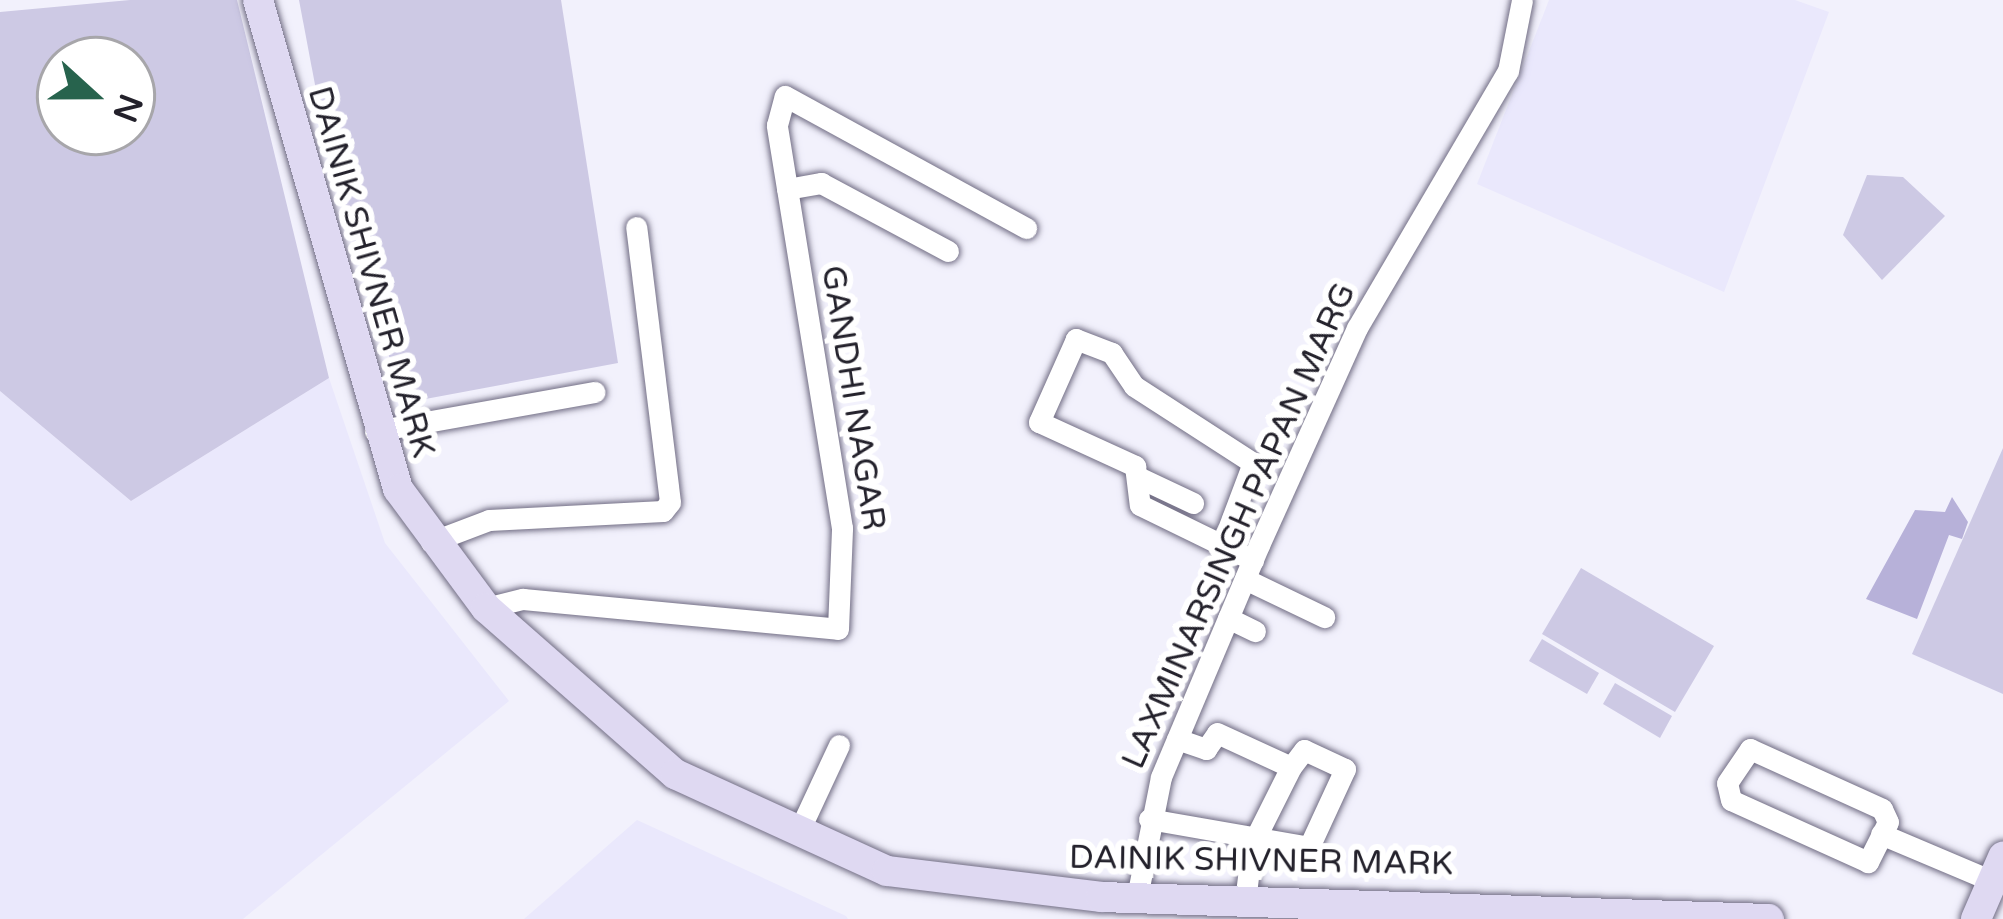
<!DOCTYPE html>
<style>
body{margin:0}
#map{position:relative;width:2003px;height:919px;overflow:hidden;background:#f2f1fc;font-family:"Varela Round",sans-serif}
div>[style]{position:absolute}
.built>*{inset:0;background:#eae8fc}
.green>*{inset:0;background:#cdc9e4}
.water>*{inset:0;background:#b7b1d9}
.roads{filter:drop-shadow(0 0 3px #716d84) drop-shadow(0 0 3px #716d84)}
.minor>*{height:21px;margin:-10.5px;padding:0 10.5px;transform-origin:10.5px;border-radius:10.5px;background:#fff}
.secondary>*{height:30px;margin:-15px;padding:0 15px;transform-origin:15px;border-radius:15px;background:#dfd9f2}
span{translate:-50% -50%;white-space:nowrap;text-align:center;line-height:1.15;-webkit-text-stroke:12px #fff;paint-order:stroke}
.street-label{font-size:33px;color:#23212b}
.north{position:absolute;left:36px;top:36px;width:120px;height:120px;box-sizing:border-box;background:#fff;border:3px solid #a7a6aa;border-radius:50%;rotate:111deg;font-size:33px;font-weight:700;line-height:48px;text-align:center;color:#23212b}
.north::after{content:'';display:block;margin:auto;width:42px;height:54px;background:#27634d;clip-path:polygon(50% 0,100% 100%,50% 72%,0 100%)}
</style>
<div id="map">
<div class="built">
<i style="clip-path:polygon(1549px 0,1795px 0,1829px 12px,1724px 292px,1477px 184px)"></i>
<i style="clip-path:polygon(329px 378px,385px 543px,509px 701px,243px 919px,0 919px,0 391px,131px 501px)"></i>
<i style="clip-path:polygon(637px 820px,846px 916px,848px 919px,524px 919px)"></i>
</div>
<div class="green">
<i style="clip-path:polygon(evenodd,130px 0,237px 0,329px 378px,131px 501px,0 391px,0 12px,130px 0,60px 60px,132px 60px,132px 132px,60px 132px,60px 60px)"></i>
<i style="clip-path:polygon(299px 0,561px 0,618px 363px,404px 403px,333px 180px)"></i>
<i style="clip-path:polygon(1867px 175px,1903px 177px,1945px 216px,1882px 280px,1843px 235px)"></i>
<i style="clip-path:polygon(2003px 448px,2003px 694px,1912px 654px)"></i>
<i style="clip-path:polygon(1581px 568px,1714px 646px,1675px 712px,1542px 634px)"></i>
<i style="clip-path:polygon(1542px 639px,1599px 673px,1587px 694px,1529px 661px)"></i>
<i style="clip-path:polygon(1615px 683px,1672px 716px,1660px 738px,1603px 704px)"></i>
</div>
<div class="water">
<i style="clip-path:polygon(1952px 497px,1968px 522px,1962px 539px,1949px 535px,1917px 619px,1866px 599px,1915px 510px,1945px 512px)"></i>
</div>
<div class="roads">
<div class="minor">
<i style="left:787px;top:189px;width:35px;rotate:-10deg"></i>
<i style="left:821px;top:183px;width:144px;rotate:28.2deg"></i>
<i style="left:375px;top:431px;width:223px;rotate:-10.1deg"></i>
<i style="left:1138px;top:477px;width:61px;rotate:25.3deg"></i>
<i style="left:1228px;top:529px;width:71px;rotate:-69.3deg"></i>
<i style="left:1253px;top:463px;width:142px;rotate:-147.1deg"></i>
<i style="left:1134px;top:386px;width:40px;rotate:-124deg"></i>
<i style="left:1112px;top:353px;width:39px;rotate:-159deg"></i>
<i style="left:1076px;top:339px;width:91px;rotate:114deg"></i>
<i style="left:1039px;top:422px;width:106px;rotate:24.6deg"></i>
<i style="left:1135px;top:466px;width:39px;rotate:83deg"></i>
<i style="left:1140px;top:505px;width:126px;rotate:26deg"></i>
<i style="left:431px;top:542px;width:62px;rotate:-20.8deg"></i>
<i style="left:489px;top:520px;width:174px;rotate:-3deg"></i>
<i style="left:663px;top:511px;width:11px;rotate:-52deg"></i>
<i style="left:670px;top:502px;width:277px;rotate:-97deg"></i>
<i style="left:1245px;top:579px;width:88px;rotate:25.7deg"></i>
<i style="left:486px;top:608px;width:38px;rotate:-14deg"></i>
<i style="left:523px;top:599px;width:316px;rotate:5.4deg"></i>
<i style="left:838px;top:629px;width:101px;rotate:-87.7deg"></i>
<i style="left:842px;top:528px;width:408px;rotate:-99.2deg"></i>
<i style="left:777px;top:125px;width:30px;rotate:-75deg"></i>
<i style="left:785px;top:96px;width:275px;rotate:28.7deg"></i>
<i style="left:1228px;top:618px;width:30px;rotate:26deg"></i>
<i style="left:1177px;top:739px;width:31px;rotate:19deg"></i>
<i style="left:1206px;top:749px;width:19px;rotate:-55deg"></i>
<i style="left:1217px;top:733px;width:81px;rotate:24.7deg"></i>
<i style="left:1291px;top:767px;width:87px;rotate:116.6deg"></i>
<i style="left:1252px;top:845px;width:56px;rotate:97.1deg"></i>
<i style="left:1750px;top:749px;width:145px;rotate:24.4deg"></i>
<i style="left:1882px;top:809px;width:14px;rotate:65deg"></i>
<i style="left:1888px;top:822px;width:45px;rotate:116.6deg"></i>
<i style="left:1868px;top:862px;width:150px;rotate:-155.7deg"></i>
<i style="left:1731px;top:800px;width:17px;rotate:-103deg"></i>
<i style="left:1727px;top:783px;width:41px;rotate:-55.9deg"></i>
<i style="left:1149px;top:819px;width:162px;rotate:9.9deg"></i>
<i style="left:1309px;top:847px;width:86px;rotate:-65.2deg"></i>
<i style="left:1345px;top:769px;width:45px;rotate:-155.1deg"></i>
<i style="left:1304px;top:750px;width:21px;rotate:127deg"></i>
<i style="left:798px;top:833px;width:97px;rotate:-65deg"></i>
<i style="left:1881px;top:834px;width:121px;rotate:22.9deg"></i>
<i style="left:1137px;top:897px;width:122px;rotate:-78.7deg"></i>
<i style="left:1161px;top:777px;width:252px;rotate:-67.1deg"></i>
<i style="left:1259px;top:545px;width:238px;rotate:-65.7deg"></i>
<i style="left:1357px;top:328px;width:298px;rotate:-59.6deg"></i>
<i style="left:1508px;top:71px;width:72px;rotate:-78.8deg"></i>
</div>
<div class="secondary">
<i style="left:258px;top:0;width:509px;rotate:74.02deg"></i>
<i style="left:398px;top:489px;width:148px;rotate:53.5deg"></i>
<i style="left:486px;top:608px;width:252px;rotate:41.3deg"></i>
<i style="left:675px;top:774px;width:233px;rotate:24.6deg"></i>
<i style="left:887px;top:871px;width:216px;rotate:6.9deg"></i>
<i style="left:1101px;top:897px;width:668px;rotate:1.89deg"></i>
<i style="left:1976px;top:919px;width:68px;rotate:-66.5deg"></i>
</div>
</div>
<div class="street-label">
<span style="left:371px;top:272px;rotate:74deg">DAINIK SHIVNER MARK</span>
<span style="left:853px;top:398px;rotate:81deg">GANDHI NAGAR</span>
<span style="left:1239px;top:526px;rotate:-66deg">LAXMINARSINGH PAPAN MARG</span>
<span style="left:1261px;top:861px;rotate:1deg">DAINIK SHIVNER MARK</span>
</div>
<div class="north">N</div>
</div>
